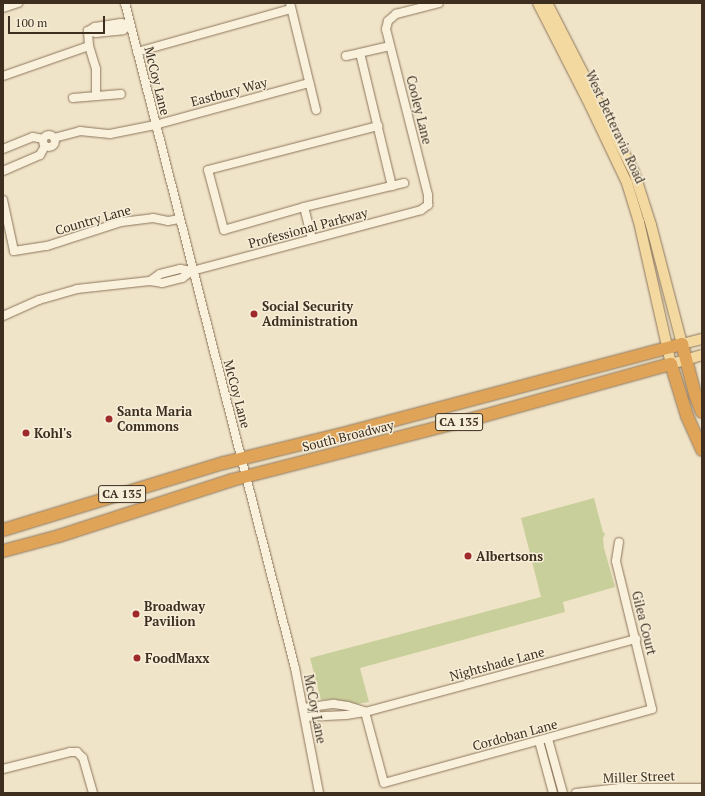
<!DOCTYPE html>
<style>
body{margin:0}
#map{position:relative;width:705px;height:796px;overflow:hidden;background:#f0e4c8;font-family:"PT Serif",serif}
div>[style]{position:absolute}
.green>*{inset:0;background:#c9cf9b}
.roads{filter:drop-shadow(0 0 1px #8d765c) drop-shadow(0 0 1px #8d765c)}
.minor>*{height:8px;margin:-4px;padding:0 4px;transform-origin:4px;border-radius:4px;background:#faf1dc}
.minor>.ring{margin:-4px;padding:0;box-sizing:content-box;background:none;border:8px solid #faf1dc;border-radius:50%}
.major>*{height:10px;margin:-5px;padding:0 5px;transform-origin:5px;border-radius:5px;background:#f3d9a0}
.highway>*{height:12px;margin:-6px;padding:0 6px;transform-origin:6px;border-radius:6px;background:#e0a458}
.dots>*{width:11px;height:11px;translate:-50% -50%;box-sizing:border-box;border:2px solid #f7eed8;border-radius:50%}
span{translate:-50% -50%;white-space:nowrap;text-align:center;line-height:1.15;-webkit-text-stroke:3px #f7eed8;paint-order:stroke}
.shield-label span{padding:1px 3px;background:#f7eed8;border:1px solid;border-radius:3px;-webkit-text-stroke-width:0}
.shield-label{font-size:12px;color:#3d2e20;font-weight:700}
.street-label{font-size:13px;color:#3d2e20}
.poi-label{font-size:13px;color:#3d2e20;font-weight:700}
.left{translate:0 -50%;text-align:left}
.frame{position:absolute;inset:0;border:4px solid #3d2e20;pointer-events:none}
.scale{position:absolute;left:8px;top:16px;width:97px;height:18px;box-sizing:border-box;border:2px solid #3d2e20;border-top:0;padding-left:5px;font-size:12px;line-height:14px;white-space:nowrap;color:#3d2e20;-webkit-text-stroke:3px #f7eed8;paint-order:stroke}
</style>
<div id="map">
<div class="green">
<i style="clip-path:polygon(594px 498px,603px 532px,605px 534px,603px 538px,604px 548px,615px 587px,563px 602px,565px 612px,360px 668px,369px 702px,357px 704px,334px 699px,321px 700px,310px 658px,541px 597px,521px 518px)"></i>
</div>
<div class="roads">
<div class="minor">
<i style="left:125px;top:3px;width:686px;rotate:75.66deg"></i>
<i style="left:295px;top:668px;width:127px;rotate:79.1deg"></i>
<i style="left:290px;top:3px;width:110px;rotate:76.3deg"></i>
<i style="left:3px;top:8px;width:16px;rotate:-18deg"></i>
<i style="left:88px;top:31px;width:8px;rotate:14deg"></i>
<i style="left:96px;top:33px;width:27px;rotate:-6deg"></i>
<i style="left:123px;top:30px;width:9px;rotate:-36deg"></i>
<i style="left:88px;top:31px;width:8px;rotate:-30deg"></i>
<i style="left:95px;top:27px;width:26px;rotate:-9deg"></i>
<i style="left:121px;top:23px;width:9px;rotate:13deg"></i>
<i style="left:89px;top:46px;width:24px;rotate:73deg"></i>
<i style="left:96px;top:69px;width:27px;rotate:90deg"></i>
<i style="left:390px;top:46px;width:31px;rotate:167deg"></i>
<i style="left:360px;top:53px;width:137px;rotate:76.5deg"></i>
<i style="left:137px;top:52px;width:160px;rotate:-15.6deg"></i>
<i style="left:346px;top:56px;width:14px;rotate:-12deg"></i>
<i style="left:3px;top:76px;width:91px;rotate:-19.2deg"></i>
<i style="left:89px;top:46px;width:15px;rotate:-94deg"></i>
<i style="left:73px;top:98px;width:48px;rotate:-4.8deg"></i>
<i class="ring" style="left:43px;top:135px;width:4px;height:4px"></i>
<i style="left:54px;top:138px;width:27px;rotate:-15deg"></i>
<i style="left:80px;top:131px;width:30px;rotate:6deg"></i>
<i style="left:110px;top:134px;width:46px;rotate:-11.3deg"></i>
<i style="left:155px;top:125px;width:160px;rotate:-15.3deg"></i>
<i style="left:3px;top:149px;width:32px;rotate:-22deg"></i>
<i style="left:33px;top:137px;width:10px;rotate:11deg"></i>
<i style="left:3px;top:171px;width:40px;rotate:-23.4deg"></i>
<i style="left:40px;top:155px;width:10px;rotate:-61deg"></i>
<i style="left:3px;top:200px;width:52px;rotate:77.8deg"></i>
<i style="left:14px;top:251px;width:33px;rotate:-9deg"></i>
<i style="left:47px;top:246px;width:78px;rotate:-18deg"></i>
<i style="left:121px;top:222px;width:32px;rotate:-7deg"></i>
<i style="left:153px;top:218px;width:15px;rotate:11deg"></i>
<i style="left:168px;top:221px;width:11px;rotate:-10deg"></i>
<i style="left:304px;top:207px;width:83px;rotate:164deg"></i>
<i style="left:224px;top:230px;width:62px;rotate:-104.9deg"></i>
<i style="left:208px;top:170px;width:176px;rotate:-14.5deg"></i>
<i style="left:312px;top:239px;width:33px;rotate:-104deg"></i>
<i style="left:304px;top:207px;width:103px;rotate:-13.5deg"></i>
<i style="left:150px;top:281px;width:12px;rotate:-35deg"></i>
<i style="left:160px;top:274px;width:21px;rotate:-14deg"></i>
<i style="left:180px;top:269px;width:12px;rotate:9deg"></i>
<i style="left:3px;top:316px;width:39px;rotate:-24deg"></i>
<i style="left:39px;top:300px;width:40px;rotate:-16deg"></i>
<i style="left:77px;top:289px;width:73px;rotate:-6.3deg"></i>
<i style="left:150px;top:281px;width:12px;rotate:9deg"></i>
<i style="left:162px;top:283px;width:21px;rotate:-14deg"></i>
<i style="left:182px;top:278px;width:12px;rotate:-35deg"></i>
<i style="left:192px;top:271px;width:237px;rotate:-14.9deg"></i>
<i style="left:421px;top:210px;width:9px;rotate:-36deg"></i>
<i style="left:428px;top:205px;width:10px;rotate:-90deg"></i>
<i style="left:428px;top:195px;width:171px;rotate:-104.2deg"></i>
<i style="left:386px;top:29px;width:8px;rotate:-76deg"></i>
<i style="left:388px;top:21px;width:11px;rotate:-41deg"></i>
<i style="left:396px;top:14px;width:44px;rotate:-14.3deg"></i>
<i style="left:304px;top:708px;width:30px;rotate:-8deg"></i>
<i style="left:334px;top:704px;width:14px;rotate:8deg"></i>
<i style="left:348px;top:706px;width:17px;rotate:17deg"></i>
<i style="left:365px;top:712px;width:73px;rotate:75deg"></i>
<i style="left:384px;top:783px;width:278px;rotate:-15.4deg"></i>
<i style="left:652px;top:709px;width:152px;rotate:-103.7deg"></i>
<i style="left:616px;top:561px;width:19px;rotate:-81deg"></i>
<i style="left:305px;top:717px;width:41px;rotate:-2.8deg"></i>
<i style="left:346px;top:715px;width:19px;rotate:-9deg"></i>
<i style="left:365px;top:712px;width:281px;rotate:-15.1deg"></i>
<i style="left:548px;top:739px;width:56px;rotate:74.5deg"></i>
<i style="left:539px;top:741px;width:54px;rotate:74.9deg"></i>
<i style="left:3px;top:769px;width:69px;rotate:-14.2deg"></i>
<i style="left:70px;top:752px;width:7px"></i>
<i style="left:77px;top:752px;width:8px;rotate:45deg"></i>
<i style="left:83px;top:758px;width:36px;rotate:74deg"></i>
<i style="left:576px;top:793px;width:44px;rotate:-6.5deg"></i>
<i style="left:620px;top:788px;width:82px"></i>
</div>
<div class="major">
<i style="left:538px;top:3px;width:114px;rotate:63deg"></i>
<i style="left:590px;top:105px;width:86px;rotate:64.6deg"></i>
<i style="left:627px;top:183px;width:41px;rotate:72.9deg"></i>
<i style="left:639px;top:222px;width:146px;rotate:77.3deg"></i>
<i style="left:671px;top:364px;width:32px;rotate:-16deg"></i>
<i style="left:547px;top:3px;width:190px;rotate:62.8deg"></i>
<i style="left:634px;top:172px;width:56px;rotate:72.2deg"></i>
<i style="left:651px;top:225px;width:123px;rotate:75.4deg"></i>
<i style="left:682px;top:344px;width:21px;rotate:-14deg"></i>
</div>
<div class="highway">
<i style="left:3px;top:530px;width:231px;rotate:-16.9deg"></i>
<i style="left:224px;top:463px;width:117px;rotate:-13.8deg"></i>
<i style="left:338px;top:435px;width:356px;rotate:-14.8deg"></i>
<i style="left:682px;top:344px;width:52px;rotate:75.4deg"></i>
<i style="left:695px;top:394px;width:19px;rotate:69deg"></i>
<i style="left:3px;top:551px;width:58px;rotate:-15deg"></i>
<i style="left:59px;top:536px;width:182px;rotate:-17.9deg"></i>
<i style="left:232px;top:480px;width:259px;rotate:-14.3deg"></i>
<i style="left:483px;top:416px;width:195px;rotate:-15.5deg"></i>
<i style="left:671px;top:364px;width:54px;rotate:72.9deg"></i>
<i style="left:687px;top:416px;width:37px;rotate:66deg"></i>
</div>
</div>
<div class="dots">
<i style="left:254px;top:314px;background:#9e2a2b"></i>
<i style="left:109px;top:419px;background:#9e2a2b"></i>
<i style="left:26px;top:433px;background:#9e2a2b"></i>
<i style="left:468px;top:556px;background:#9e2a2b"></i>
<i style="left:136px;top:614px;background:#9e2a2b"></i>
<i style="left:137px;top:658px;background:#9e2a2b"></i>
</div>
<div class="shield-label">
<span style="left:459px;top:422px">CA 135</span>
<span style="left:122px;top:494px">CA 135</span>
</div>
<div class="street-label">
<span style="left:157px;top:81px;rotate:76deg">McCoy Lane</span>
<span style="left:229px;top:92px;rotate:-15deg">Eastbury Way</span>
<span style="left:419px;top:110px;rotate:76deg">Cooley Lane</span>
<span style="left:615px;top:127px;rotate:65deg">West Betteravia Road</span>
<span style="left:93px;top:220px;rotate:-16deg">Country Lane</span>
<span style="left:308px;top:228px;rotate:-15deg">Professional Parkway</span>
<span style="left:237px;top:394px;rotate:75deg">McCoy Lane</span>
<span style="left:348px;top:436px;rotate:-14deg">South Broadway</span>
<span style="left:644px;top:623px;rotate:76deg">Gilea Court</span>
<span style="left:497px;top:664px;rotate:-15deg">Nightshade Lane</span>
<span style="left:315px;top:709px;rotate:79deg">McCoy Lane</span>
<span style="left:515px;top:735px;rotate:-15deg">Cordoban Lane</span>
<span style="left:639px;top:777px;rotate:-2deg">Miller Street</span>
</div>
<div class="poi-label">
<span class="left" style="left:262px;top:314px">Social Security<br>Administration</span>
<span class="left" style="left:117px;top:419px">Santa Maria<br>Commons</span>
<span class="left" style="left:34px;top:433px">Kohl's</span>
<span class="left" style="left:476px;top:556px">Albertsons</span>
<span class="left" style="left:144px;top:614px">Broadway<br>Pavilion</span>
<span class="left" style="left:145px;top:658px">FoodMaxx</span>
</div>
<div class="frame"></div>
<div class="scale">100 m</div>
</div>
